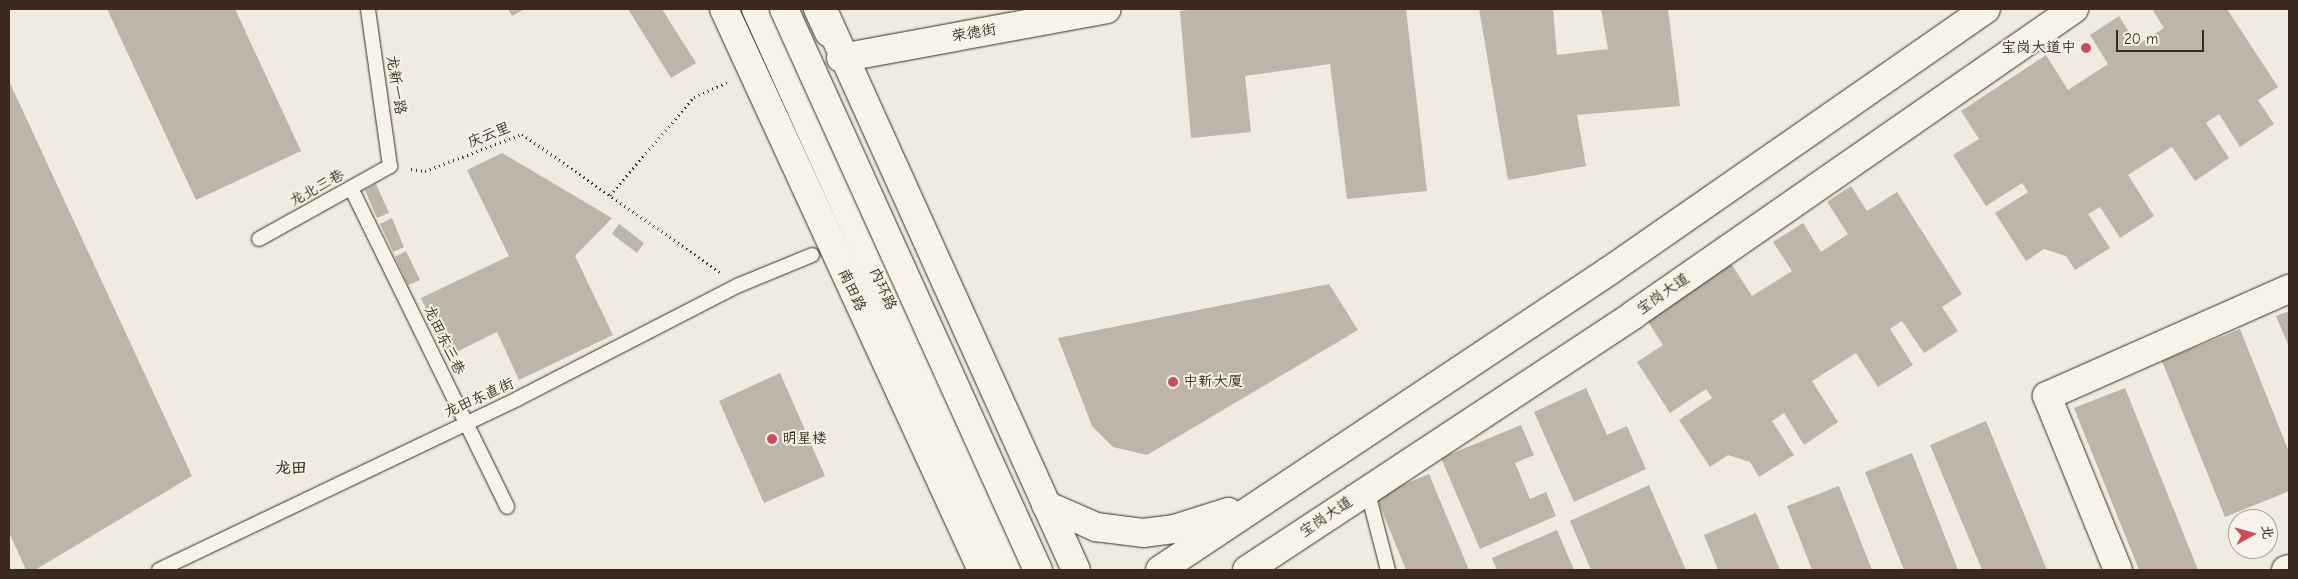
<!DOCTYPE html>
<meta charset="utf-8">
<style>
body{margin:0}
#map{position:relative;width:2298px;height:579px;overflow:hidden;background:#efebe0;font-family:"Comic Neue","LXGW WenKai TC",sans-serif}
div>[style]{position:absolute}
.building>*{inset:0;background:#bdb5aa}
.path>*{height:3px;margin-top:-1.5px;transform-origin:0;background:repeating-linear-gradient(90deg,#3b2a1e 0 1px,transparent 0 5px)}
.roads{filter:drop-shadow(0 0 1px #3b2a1e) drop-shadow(0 0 1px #3b2a1e)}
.lane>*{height:14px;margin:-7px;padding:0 7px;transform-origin:7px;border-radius:7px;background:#f7f3e8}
.street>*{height:28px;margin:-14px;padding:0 14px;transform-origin:14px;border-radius:14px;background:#f7f3e8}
.secondary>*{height:28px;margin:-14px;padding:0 14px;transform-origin:14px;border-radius:14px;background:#f7f3e8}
.primary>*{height:28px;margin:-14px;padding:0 14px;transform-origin:14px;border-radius:14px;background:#f7f3e8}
.highway>*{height:28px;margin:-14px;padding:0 14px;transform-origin:14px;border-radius:14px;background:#f7f3e8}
.bridges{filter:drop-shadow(0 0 1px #3b2a1e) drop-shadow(0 0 1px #3b2a1e)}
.highway-bridge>*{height:28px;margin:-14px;padding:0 14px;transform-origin:14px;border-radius:14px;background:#f7f3e8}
.dots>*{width:14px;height:14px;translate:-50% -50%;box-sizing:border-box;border:2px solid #f7f3e8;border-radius:50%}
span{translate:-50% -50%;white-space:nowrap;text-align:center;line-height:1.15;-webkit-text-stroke:4px #f7f3e8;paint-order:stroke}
.street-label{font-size:15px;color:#3b2a1e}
.poi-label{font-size:15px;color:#3b2a1e}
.right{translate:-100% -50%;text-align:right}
.left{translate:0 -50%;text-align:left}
.neighbourhood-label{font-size:16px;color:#3b2a1e;font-weight:700}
.frame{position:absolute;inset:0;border:10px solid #3b2a1e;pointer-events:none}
.north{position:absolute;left:2228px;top:509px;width:50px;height:50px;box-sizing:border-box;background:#f7f3e8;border:1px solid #aca397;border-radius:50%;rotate:83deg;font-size:14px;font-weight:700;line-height:20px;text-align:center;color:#3b2a1e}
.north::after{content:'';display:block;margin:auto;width:18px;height:22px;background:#d1495b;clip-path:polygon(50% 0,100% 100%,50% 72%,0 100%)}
.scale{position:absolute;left:2116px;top:30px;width:88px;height:22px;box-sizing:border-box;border:2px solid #3b2a1e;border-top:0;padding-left:6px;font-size:15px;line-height:18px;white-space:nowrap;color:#3b2a1e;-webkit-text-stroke:4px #f7f3e8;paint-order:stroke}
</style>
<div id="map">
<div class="building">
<i style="clip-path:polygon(107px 9px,235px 9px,301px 151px,196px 200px)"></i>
<i style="clip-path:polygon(508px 9px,525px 9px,512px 16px)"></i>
<i style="clip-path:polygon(628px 9px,662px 9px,696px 63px,671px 78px)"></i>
<i style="clip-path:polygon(1196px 9px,1406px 9px,1427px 191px,1347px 199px,1330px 64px,1245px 76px,1251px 132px,1191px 138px,1180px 11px)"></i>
<i style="clip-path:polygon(1479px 9px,1553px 9px,1557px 55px,1608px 49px,1601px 9px,1668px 9px,1680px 106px,1577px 115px,1586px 166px,1508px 180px)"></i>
<i style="clip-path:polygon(2152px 9px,2227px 9px,2278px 87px,2258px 100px,2274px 124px,2240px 147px,2219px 114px,2206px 123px,2229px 158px,2195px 181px,2172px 147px,2128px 175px,2154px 216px,2120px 238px,2100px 207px,2088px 214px,2110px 248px,2075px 270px,2066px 256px,2044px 249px,2026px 261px,1995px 213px,2028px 192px,2022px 183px,1986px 206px,1953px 155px,1979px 139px,1961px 111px,2046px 55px,2068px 90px,2108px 64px,2090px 35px,2119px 16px,2137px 45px,2164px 28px)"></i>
<i style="clip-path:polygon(9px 81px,192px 476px,35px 570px,26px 570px,9px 532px)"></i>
<i style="clip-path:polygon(502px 153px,612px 218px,575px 256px,613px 335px,519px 380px,497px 332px,448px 356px,421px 298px,509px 256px,467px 170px)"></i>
<i style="clip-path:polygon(376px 184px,389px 213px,377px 218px,365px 190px)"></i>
<i style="clip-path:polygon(1851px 186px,1867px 211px,1897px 192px,1962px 294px,1942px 307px,1958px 331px,1924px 353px,1902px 321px,1890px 329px,1913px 365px,1878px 387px,1856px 353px,1812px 381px,1838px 422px,1804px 445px,1784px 413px,1772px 421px,1794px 455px,1759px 477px,1750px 462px,1728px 455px,1710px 467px,1679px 420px,1712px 398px,1706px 389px,1670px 413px,1637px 362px,1663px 345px,1645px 317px,1730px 262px,1752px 296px,1792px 271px,1773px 242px,1803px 223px,1821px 252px,1848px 234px,1827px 202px)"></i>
<i style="clip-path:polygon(392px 218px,404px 247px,393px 252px,380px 224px)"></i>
<i style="clip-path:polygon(619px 224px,644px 243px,637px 253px,612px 234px)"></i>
<i style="clip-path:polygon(406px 251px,420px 280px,408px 285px,395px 257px)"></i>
<i style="clip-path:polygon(1329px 284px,1358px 330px,1147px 455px,1113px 447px,1092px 426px,1058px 338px)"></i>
<i style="clip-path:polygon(2289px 311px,2289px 347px,2276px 316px)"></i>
<i style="clip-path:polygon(2240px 329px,2289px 452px,2289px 491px,2225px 517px,2162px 361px)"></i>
<i style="clip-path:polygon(780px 373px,825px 476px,764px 503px,719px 401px)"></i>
<i style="clip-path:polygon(1586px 388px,1607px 435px,1627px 426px,1646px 469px,1574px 502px,1534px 412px)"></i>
<i style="clip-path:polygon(2125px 388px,2198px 570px,2139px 570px,2074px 408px)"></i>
<i style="clip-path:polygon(1986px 421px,2047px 570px,1982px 570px,1930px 445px)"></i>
<i style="clip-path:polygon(1521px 425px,1534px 455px,1515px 463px,1530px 499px,1546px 492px,1556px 516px,1480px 549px,1441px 458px)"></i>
<i style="clip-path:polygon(1912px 453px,1958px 570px,1904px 570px,1865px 472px)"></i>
<i style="clip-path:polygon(1429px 474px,1469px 570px,1406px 570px,1376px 496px)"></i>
<i style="clip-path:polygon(1649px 485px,1686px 570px,1591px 570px,1570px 521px)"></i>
<i style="clip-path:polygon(1839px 486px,1872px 570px,1812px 570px,1787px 506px)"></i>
<i style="clip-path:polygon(1756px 513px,1780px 570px,1718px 570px,1704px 535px)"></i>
<i style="clip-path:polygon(1557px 530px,1574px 570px,1497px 570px,1492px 558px)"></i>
</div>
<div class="path">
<i style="left:411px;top:169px;width:14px;rotate:8deg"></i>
<i style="left:425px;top:171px;width:104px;rotate:-20.9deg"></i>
<i style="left:522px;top:134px;width:241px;rotate:34.9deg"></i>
<i style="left:610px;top:195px;width:129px;rotate:-49.4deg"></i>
<i style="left:694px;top:97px;width:36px;rotate:-24deg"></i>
</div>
<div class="roads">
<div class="lane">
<i style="left:351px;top:188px;width:355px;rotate:63.9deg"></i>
<i style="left:259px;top:239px;width:150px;rotate:-29.1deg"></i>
<i style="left:390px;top:166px;width:159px;rotate:-98deg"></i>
<i style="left:1367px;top:489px;width:84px;rotate:75.5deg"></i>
<i style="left:159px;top:570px;width:399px;rotate:-25.5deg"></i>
<i style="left:519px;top:398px;width:247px;rotate:-27.2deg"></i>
<i style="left:739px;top:285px;width:79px;rotate:-22.3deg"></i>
</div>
<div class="street">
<i style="left:841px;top:58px;width:270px;rotate:-10.4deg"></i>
<i style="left:2118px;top:570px;width:188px;rotate:-112.2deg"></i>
<i style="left:2047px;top:396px;width:265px;rotate:-23.9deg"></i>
<i style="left:2286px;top:570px;width:3px;rotate:-18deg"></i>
</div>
<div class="secondary">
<i style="left:823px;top:10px;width:614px;rotate:65.69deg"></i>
<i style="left:1046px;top:505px;width:55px;rotate:23.7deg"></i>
<i style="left:1096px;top:527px;width:47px;rotate:7.3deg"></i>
<i style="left:1143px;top:533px;width:31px;rotate:-7deg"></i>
<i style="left:1174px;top:529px;width:57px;rotate:-17.5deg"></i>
<i style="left:1160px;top:570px;width:539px;rotate:-33.66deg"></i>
<i style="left:1609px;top:271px;width:459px;rotate:-34.8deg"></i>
<i style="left:1247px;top:570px;width:463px;rotate:-33.4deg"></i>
<i style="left:1633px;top:315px;width:537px;rotate:-34.76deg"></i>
</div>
<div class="primary">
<i style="left:724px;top:9px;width:617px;rotate:65.3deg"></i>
</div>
<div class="highway">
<i style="left:756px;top:9px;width:616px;rotate:65.64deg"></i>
<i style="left:818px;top:9px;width:26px;rotate:65deg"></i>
</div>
</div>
<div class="bridges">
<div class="highway-bridge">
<i style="left:784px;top:9px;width:616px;rotate:65.64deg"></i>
</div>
</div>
<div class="dots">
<i style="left:2086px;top:48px;background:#d1495b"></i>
<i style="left:1173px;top:382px;background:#d1495b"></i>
<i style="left:772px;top:439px;background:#d1495b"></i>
</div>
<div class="street-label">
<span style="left:974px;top:33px;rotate:-10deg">荣德街</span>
<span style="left:396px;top:85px;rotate:81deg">龙新一路</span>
<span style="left:489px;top:135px;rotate:-21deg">庆云里</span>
<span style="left:317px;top:188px;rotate:-29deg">龙北三巷</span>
<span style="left:883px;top:289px;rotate:66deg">内环路</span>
<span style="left:852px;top:290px;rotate:65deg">南田路</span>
<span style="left:1663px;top:294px;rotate:-35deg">宝岗大道</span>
<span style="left:444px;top:340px;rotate:64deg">龙田东三巷</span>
<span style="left:479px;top:398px;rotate:-24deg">龙田东直街</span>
<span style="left:1326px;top:517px;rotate:-34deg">宝岗大道</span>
</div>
<div class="poi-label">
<span class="right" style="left:2076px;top:48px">宝岗大道中</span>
<span class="left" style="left:1183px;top:382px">中新大厦</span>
<span class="left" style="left:782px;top:439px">明星楼</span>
</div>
<div class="neighbourhood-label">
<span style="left:291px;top:468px">龙田</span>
</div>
<div class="frame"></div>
<div class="north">北</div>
<div class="scale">20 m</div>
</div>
